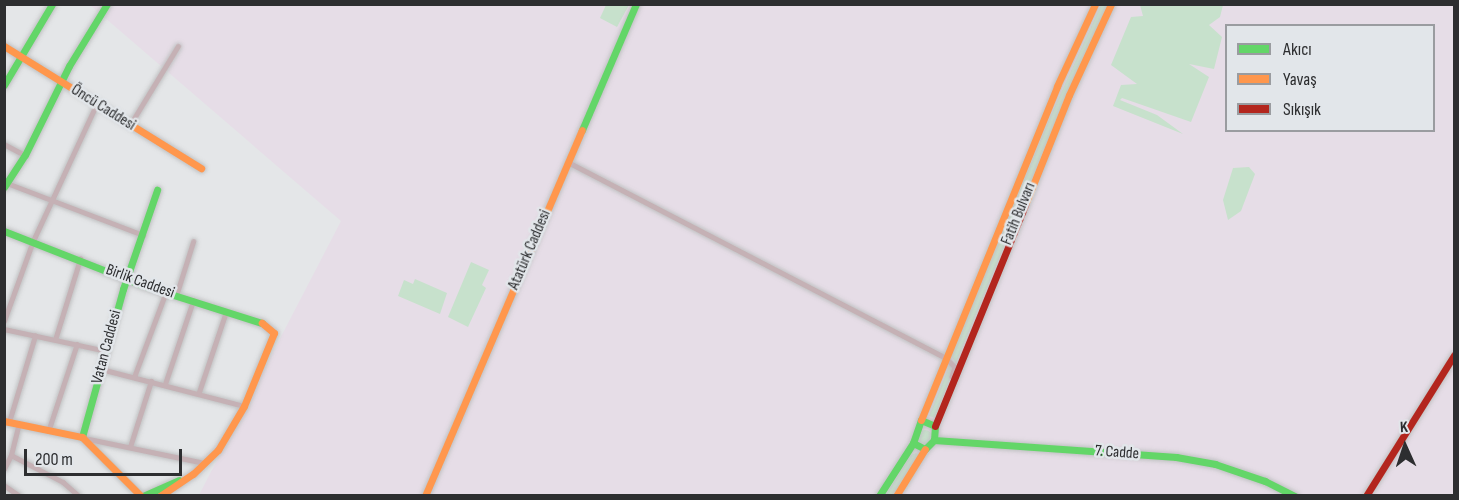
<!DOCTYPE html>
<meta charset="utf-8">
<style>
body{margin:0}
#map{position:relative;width:1459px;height:500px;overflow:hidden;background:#e4e6e8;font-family:"Sofia Sans Condensed",sans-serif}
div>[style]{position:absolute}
.industrial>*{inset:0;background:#e6dde7}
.green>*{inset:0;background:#c7e1cc}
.round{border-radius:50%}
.roads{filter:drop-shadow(0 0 2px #c0c1c2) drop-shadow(0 0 2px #c0c1c2)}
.street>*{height:4.5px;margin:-2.25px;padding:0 2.25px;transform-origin:2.25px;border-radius:2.25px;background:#c5b1b5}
.fast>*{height:7px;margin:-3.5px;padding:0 3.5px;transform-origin:3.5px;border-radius:3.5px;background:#63d668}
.slow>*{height:7px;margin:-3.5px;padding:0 3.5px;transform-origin:3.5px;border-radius:3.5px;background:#ff974d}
.jam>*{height:7px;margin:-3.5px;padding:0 3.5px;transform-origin:3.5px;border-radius:3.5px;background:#b3261e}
span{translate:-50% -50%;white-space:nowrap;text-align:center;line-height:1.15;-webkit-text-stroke:5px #e2e6ea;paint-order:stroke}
.street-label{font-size:16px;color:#2d2e30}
.frame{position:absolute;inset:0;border:6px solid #2d2e30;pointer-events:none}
.legend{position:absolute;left:1225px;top:24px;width:210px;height:108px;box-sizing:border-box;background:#e2e6ea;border:2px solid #9a9ca0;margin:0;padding:8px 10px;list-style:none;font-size:18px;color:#2d2e30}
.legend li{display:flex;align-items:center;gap:12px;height:30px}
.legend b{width:30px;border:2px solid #9a9ca0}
.north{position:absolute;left:1375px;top:416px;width:60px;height:60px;-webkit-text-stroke:4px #e2e6ea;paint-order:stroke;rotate:357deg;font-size:16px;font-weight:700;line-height:24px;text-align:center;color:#2d2e30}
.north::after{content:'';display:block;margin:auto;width:21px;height:27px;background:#2d2e30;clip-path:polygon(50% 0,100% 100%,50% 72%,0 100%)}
.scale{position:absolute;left:24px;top:449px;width:158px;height:27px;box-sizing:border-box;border:3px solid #2d2e30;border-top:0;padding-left:8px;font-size:18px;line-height:21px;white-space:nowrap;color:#2d2e30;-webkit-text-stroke:4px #e2e6ea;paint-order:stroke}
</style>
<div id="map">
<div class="industrial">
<i style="clip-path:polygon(evenodd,90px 5px,1454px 5px,1454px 495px,199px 495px,341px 221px,90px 5px,1226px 26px,1434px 26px,1434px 130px,1226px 130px,1226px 26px)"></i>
</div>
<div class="green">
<i style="clip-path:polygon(606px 5px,629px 5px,617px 27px,600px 18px)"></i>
<i style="clip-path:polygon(1101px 5px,1108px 5px,1053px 128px,956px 363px,951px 356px,1050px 117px)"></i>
<i style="clip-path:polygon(1140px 5px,1223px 5px,1220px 17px,1209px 25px,1222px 37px,1214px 69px,1189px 64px,1209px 77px,1191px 122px,1122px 98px,1120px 100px,1157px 115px,1183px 134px,1113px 106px,1121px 85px,1137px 84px,1111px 65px,1131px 17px,1143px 16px)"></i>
<i style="clip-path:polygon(1249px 167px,1255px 174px,1241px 211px,1228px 220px,1223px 200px,1233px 168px)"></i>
<i style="clip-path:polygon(471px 262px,489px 270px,482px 285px,486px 288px,468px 327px,448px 317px)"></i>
<i style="clip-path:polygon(415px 279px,447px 293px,440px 314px,398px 296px,404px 280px,413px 284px)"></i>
<i style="clip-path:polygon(950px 364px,953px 371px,935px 418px,929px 416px)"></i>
<i class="round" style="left:918px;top:430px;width:14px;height:14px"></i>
<i style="clip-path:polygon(916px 453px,919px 455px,893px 495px,885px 496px,911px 455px)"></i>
</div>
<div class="roads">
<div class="street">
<i style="left:130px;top:125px;width:92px;rotate:-58.7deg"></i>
<i style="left:4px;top:144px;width:24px;rotate:28deg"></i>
<i style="left:568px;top:162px;width:426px;rotate:27.4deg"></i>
<i style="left:946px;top:358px;width:13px;rotate:45deg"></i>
<i style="left:955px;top:367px;width:10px;rotate:107deg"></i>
<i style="left:7px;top:183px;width:146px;rotate:20.9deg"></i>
<i style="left:176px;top:296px;width:57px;rotate:-72.5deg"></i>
<i style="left:4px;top:321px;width:85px;rotate:-70.1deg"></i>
<i style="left:33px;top:241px;width:152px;rotate:-65.1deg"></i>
<i style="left:4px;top:329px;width:105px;rotate:12.1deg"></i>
<i style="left:55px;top:340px;width:85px;rotate:-72.8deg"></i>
<i style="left:101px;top:369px;width:148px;rotate:14.5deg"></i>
<i style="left:134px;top:377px;width:91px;rotate:-69.4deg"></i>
<i style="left:165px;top:384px;width:88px;rotate:-71.4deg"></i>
<i style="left:199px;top:392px;width:84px;rotate:-71.4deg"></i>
<i style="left:9px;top:422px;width:90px;rotate:-73.2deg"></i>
<i style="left:49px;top:429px;width:89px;rotate:-71.8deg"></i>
<i style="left:84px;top:438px;width:124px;rotate:11.7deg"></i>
<i style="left:130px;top:447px;width:69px;rotate:-72.3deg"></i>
<i style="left:11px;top:455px;width:59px;rotate:27.4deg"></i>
<i style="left:63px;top:482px;width:21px;rotate:41deg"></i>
<i style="left:4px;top:469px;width:16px;rotate:-63deg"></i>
<i style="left:11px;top:455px;width:32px;rotate:-76deg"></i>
<i style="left:4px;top:485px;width:19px;rotate:35deg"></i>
</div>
<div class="fast">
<i style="left:4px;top:85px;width:94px;rotate:-59.3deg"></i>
<i style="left:582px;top:130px;width:137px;rotate:-66.8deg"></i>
<i style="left:4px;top:187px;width:38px;rotate:-57deg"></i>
<i style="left:25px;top:155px;width:99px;rotate:-63.7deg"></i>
<i style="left:69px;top:66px;width:73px;rotate:-58.5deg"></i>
<i style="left:4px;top:231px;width:148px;rotate:21.4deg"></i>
<i style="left:142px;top:285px;width:126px;rotate:17.6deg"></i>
<i style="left:921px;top:420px;width:15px;rotate:23deg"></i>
<i style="left:935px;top:426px;width:14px;rotate:94deg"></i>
<i style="left:934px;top:440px;width:13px;rotate:135deg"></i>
<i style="left:925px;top:449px;width:13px;rotate:-153deg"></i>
<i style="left:913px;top:443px;width:24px;rotate:-71deg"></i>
<i style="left:82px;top:437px;width:154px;rotate:-74.5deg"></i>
<i style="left:123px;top:289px;width:105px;rotate:-71deg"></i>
<i style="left:934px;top:440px;width:243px;rotate:4deg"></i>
<i style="left:1176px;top:457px;width:40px;rotate:10deg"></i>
<i style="left:1215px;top:464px;width:53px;rotate:18.8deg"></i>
<i style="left:1265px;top:481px;width:34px;rotate:27deg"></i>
<i style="left:143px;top:496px;width:39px;rotate:-24deg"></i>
<i style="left:879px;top:496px;width:63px;rotate:-57.3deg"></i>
</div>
<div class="slow">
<i style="left:4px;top:46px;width:232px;rotate:31.8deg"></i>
<i style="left:1025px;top:205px;width:118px;rotate:-68.2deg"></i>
<i style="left:1069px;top:95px;width:100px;rotate:-65.2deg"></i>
<i style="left:921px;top:420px;width:361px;rotate:-67.8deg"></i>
<i style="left:1057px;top:86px;width:90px;rotate:-65.1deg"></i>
<i style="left:4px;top:421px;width:80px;rotate:11.6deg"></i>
<i style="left:82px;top:437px;width:83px;rotate:45deg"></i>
<i style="left:160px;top:496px;width:40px;rotate:-34deg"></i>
<i style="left:193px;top:474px;width:35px;rotate:-44deg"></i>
<i style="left:218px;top:450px;width:51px;rotate:-59.4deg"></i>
<i style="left:244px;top:406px;width:79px;rotate:-67.7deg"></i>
<i style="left:274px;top:333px;width:16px;rotate:-140deg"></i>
<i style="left:425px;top:496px;width:398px;rotate:-66.8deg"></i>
<i style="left:896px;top:496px;width:55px;rotate:-58.3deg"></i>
</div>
<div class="jam">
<i style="left:935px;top:426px;width:239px;rotate:-67.8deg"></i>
<i style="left:1366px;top:496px;width:166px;rotate:-58deg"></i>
</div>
</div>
<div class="street-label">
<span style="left:103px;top:108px;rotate:32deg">Öncü Caddesi</span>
<span style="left:1019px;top:214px;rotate:-68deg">Fatih Bulvarı</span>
<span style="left:530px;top:250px;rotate:-67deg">Atatürk Caddesi</span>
<span style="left:140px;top:282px;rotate:20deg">Birlik Caddesi</span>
<span style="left:107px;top:347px;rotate:-75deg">Vatan Caddesi</span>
<span style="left:1117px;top:453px;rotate:4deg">7. Cadde</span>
</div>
<div class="frame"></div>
<ul class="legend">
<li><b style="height:8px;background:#63d668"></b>Akıcı</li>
<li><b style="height:8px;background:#ff974d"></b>Yavaş</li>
<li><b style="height:8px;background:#b3261e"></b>Sıkışık</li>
</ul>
<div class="north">K</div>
<div class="scale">200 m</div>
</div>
